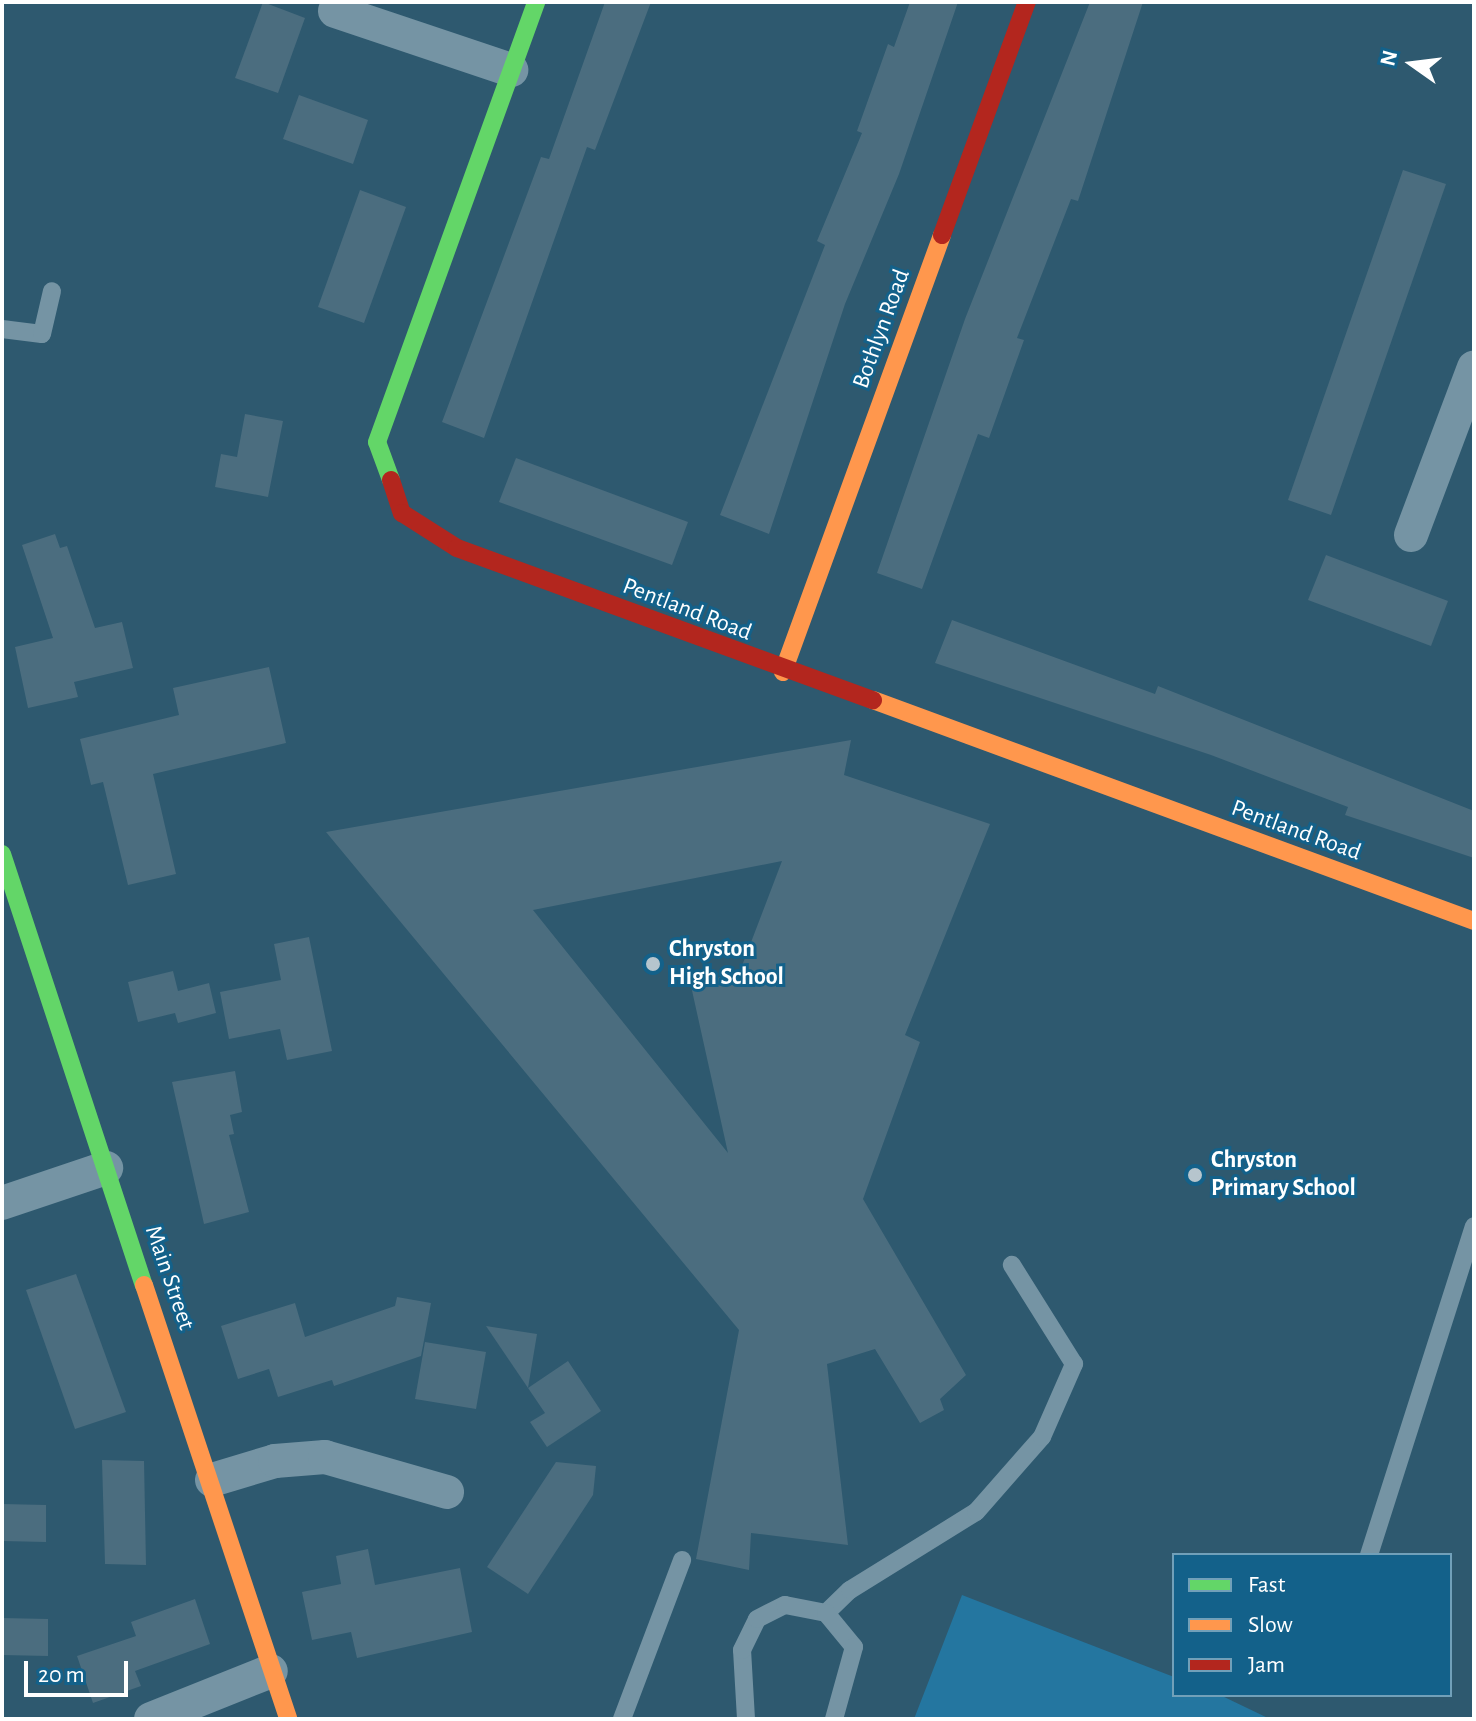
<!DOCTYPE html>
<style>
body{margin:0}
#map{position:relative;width:1476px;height:1721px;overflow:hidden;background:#2e596f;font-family:"Alegreya Sans",sans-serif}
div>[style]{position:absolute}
.green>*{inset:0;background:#2476a0}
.building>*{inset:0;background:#4b6d7f}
.lane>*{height:18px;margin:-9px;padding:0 9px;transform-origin:9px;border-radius:9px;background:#7594a4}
.street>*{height:34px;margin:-17px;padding:0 17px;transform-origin:17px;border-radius:17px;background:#7594a4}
.fast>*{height:18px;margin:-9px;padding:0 9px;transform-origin:9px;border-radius:9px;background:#63d668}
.slow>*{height:18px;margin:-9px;padding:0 9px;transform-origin:9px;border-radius:9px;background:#ff974d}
.jam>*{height:18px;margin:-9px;padding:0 9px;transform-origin:9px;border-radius:9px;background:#b3261e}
.dots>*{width:22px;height:22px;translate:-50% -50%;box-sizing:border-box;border:4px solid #13618a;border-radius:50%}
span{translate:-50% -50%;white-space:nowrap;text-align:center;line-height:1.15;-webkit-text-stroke:6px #13618a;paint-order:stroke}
.street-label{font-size:24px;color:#fff}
.poi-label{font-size:24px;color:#fff;font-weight:700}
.left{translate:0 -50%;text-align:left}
.frame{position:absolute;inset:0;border:4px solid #fff;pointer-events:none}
.legend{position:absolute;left:1172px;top:1553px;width:280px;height:144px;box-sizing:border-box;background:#13618a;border:2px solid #71a0b9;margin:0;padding:10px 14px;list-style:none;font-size:24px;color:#fff}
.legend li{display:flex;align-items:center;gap:16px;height:40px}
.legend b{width:40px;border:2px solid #71a0b9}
.north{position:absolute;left:1372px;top:24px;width:80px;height:80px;-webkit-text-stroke:6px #13618a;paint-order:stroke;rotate:284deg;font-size:22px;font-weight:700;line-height:32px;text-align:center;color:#fff}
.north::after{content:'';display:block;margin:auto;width:28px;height:36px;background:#fff;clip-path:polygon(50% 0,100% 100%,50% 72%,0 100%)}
.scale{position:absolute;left:24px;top:1661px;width:104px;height:36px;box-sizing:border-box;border:4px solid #fff;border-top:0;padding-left:10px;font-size:24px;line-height:28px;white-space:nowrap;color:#fff;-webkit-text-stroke:6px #13618a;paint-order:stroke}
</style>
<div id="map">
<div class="green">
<i style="clip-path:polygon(962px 1595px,1174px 1677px,1174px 1695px,1220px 1695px,1270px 1719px,914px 1719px)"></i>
</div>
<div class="building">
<i style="clip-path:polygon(263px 2px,305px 18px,278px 93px,235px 78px)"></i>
<i style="clip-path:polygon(605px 2px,651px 2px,595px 150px,587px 147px,484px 438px,442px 422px,541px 157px,549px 159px)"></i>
<i style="clip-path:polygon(910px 2px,958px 2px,899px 174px,845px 304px,769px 534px,720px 515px,825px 245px,817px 241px,862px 133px,857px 131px,888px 44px,894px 47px)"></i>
<i style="clip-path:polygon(1090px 2px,1143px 2px,1078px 201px,1071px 199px,1017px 338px,1024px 340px,989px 438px,978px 434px,922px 589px,877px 573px,965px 319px)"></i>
<i style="clip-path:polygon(299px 95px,368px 120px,353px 164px,283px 139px)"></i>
<i style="clip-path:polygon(1403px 170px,1446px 184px,1331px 515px,1288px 500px)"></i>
<i style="clip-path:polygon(360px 190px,406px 207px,364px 323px,318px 307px)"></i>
<i style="clip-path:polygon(245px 414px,283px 421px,268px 497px,215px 487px,221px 454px,237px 457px)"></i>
<i style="clip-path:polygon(516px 458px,688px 522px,672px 565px,499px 502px)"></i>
<i style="clip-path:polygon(55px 534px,60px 548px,67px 546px,95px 628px,122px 622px,133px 668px,74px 682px,78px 697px,28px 708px,15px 647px,53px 638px,22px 545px)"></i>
<i style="clip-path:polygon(1326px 555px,1448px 601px,1431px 646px,1308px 600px)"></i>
<i style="clip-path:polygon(952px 620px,1155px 694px,1158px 686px,1474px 811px,1474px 858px,1345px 815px,1348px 807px,1211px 755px,935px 663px)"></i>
<i style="clip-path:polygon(269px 667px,286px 743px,153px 774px,176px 874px,128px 885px,103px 782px,91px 785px,80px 739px,179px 715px,173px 688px)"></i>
<i style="clip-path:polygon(evenodd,851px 740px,844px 775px,990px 824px,905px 1035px,920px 1042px,863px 1199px,966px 1375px,940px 1399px,944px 1410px,920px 1423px,875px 1349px,827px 1364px,848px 1545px,751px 1533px,749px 1570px,696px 1559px,739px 1330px,326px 832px,851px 740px,782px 861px,740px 971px,691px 986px,728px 1153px,533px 910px,782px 861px)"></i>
<i style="clip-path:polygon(309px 937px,332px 1051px,287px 1060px,280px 1029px,229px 1039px,220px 992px,281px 980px,274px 944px)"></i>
<i style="clip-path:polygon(173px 971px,178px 991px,209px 983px,216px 1013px,178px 1023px,175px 1013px,138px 1022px,128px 982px)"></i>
<i style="clip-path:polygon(235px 1071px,242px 1112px,230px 1115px,234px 1134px,229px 1135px,249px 1212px,204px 1224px,172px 1082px)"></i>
<i style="clip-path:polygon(76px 1274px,126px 1412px,75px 1429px,26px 1290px)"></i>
<i style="clip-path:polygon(397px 1297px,431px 1303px,421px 1356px,334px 1386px,332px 1380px,278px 1397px,269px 1369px,238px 1379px,221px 1326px,295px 1303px,305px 1337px,395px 1306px)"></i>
<i style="clip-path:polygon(486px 1326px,537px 1334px,528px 1388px)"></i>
<i style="clip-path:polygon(425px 1342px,486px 1352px,476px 1409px,415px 1399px)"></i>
<i style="clip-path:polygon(568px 1361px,601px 1411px,547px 1447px,530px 1422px,545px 1413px,528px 1388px)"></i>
<i style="clip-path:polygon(102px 1460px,144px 1461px,146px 1565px,105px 1564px)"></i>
<i style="clip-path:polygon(556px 1462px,596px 1466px,593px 1495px,528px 1594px,487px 1567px)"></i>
<i style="clip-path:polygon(2px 1504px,46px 1505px,46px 1542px,2px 1541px)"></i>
<i style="clip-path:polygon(368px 1549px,375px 1585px,460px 1568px,472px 1632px,357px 1658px,351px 1632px,312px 1640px,302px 1592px,341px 1584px,336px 1556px)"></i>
<i style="clip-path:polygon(195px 1599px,210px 1644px,135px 1671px,141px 1686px,93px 1703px,77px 1656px,136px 1636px,131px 1622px)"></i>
<i style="clip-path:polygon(2px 1618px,48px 1619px,48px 1656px,2px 1655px)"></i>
</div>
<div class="lane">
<i style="left:2px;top:329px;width:40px;rotate:7.1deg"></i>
<i style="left:42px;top:334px;width:44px;rotate:-76.9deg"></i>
<i style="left:1369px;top:1555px;width:345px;rotate:-72.3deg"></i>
<i style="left:826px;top:1613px;width:33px;rotate:-44deg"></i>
<i style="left:850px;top:1590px;width:148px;rotate:-31.8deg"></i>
<i style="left:976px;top:1512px;width:100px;rotate:-48.7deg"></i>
<i style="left:1042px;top:1437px;width:80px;rotate:-66.3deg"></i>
<i style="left:1074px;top:1364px;width:117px;rotate:-122.1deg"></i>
<i style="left:622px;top:1719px;width:170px;rotate:-69.3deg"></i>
<i style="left:746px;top:1719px;width:69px;rotate:-93.3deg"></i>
<i style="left:742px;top:1650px;width:34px;rotate:-64deg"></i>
<i style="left:757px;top:1619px;width:31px;rotate:-27deg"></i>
<i style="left:785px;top:1605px;width:42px;rotate:11deg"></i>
<i style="left:826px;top:1613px;width:44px;rotate:50.5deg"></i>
<i style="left:854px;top:1647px;width:75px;rotate:105.5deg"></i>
</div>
<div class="street">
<i style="left:335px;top:11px;width:186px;rotate:18.5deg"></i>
<i style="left:1411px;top:535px;width:179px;rotate:-69.4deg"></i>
<i style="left:2px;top:1203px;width:110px;rotate:-18.6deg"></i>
<i style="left:212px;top:1480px;width:66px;rotate:-16.8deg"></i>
<i style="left:275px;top:1461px;width:50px;rotate:-4.6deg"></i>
<i style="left:325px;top:1457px;width:127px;rotate:16deg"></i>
<i style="left:151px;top:1719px;width:129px;rotate:-21.8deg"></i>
</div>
<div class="fast">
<i style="left:391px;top:480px;width:40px;rotate:-110.2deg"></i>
<i style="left:377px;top:442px;width:468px;rotate:-70.1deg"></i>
<i style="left:2px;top:854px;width:454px;rotate:71.8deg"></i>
</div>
<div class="slow">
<i style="left:783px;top:672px;width:465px;rotate:-70deg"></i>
<i style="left:873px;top:700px;width:640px;rotate:20.19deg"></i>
<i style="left:144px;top:1285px;width:457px;rotate:71.6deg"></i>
</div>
<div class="jam">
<i style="left:942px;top:235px;width:248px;rotate:-70deg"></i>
<i style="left:391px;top:480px;width:35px;rotate:72deg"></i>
<i style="left:402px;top:513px;width:65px;rotate:32.5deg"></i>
<i style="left:457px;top:548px;width:443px;rotate:20.1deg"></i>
</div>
<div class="dots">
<i style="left:653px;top:964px;background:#b6c5cd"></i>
<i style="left:1195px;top:1175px;background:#b6c5cd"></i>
</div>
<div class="street-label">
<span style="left:882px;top:329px;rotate:-70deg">Bothlyn Road</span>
<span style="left:687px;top:610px;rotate:21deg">Pentland Road</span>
<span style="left:1296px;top:831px;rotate:20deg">Pentland Road</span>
<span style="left:169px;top:1278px;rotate:71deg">Main Street</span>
</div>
<div class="poi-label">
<span class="left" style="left:669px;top:964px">Chryston<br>High School</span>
<span class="left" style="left:1211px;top:1175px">Chryston<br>Primary School</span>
</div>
<div class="frame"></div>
<ul class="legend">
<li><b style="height:10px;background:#63d668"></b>Fast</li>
<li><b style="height:10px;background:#ff974d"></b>Slow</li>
<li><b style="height:10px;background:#b3261e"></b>Jam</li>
</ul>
<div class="north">N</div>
<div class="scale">20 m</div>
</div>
